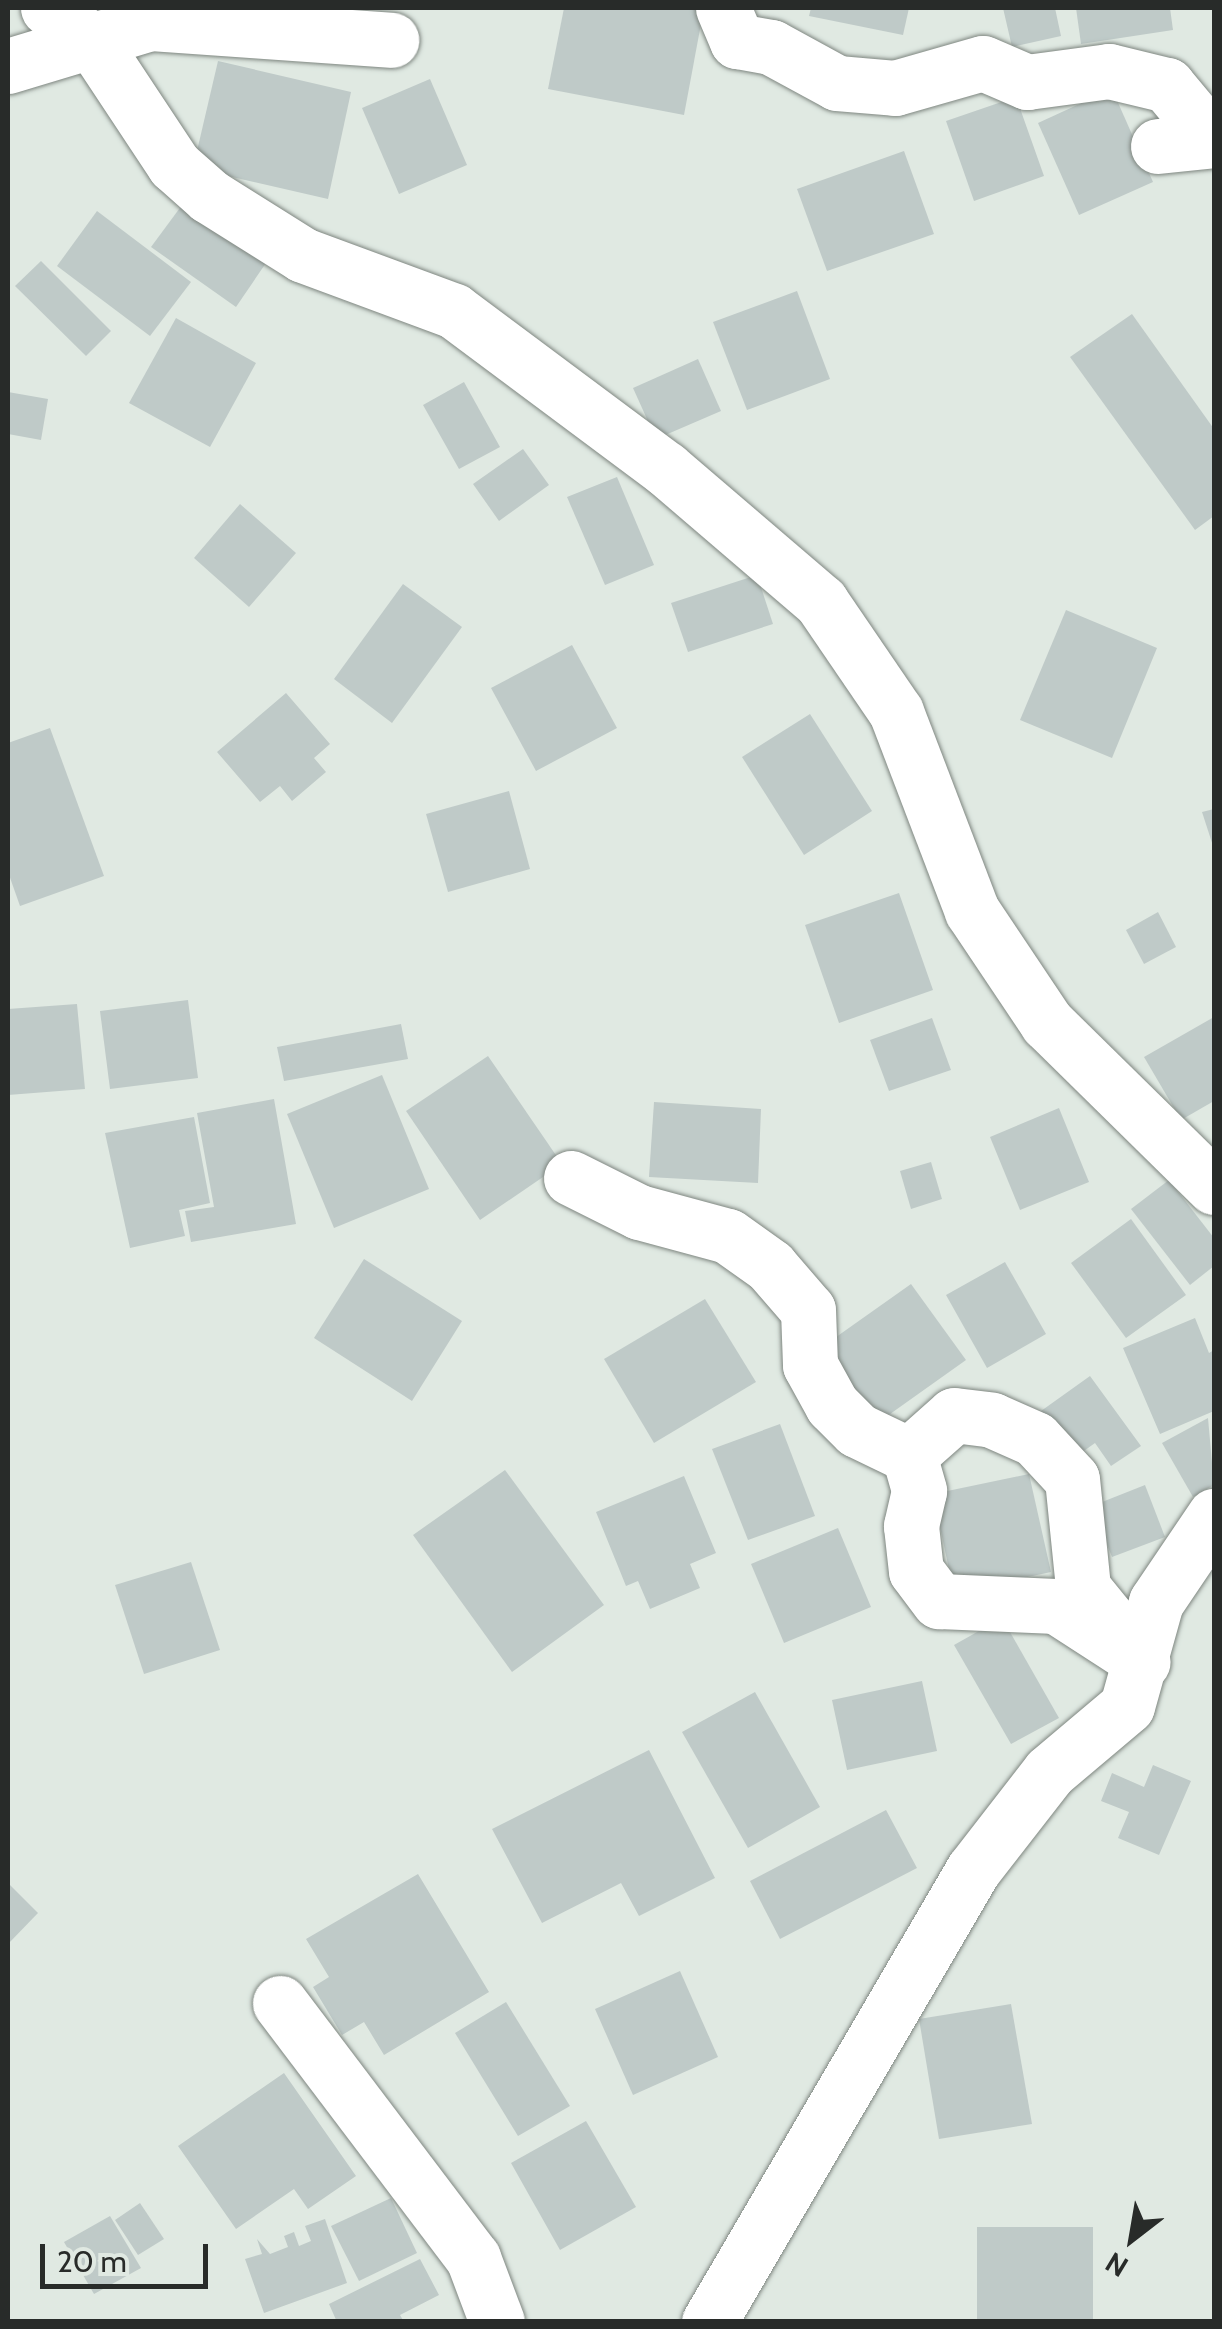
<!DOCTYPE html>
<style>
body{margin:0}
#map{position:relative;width:1222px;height:2329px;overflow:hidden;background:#e0e9e2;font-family:Cabin,sans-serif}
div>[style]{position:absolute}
.building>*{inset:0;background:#bfcac8}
.roads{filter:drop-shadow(0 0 2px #7e8680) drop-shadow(0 0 2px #7e8680)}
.minor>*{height:55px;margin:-27.5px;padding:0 27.5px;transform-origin:27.5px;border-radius:27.5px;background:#fff}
span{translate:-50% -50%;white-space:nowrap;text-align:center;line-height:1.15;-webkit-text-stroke:10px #e0e9e2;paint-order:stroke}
.frame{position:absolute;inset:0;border:10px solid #282b29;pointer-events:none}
.north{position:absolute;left:1082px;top:2189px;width:100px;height:100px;-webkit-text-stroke:8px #e0e9e2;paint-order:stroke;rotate:211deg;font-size:28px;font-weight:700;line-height:40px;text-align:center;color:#282b29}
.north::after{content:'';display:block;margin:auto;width:35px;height:45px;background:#282b29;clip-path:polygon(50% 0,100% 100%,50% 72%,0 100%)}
.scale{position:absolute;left:40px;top:2244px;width:168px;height:45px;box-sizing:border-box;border:5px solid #282b29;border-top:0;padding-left:12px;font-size:30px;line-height:35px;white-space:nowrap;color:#282b29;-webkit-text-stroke:8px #e0e9e2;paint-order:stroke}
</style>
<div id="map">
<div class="building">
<i style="clip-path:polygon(564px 8px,704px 8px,684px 115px,548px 89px)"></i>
<i style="clip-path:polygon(811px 8px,909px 8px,903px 35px,809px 16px)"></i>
<i style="clip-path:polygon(1003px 8px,1055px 8px,1061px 36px,1012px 47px)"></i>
<i style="clip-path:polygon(1076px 8px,1170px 8px,1173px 30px,1081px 44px)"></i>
<i style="clip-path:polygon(218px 61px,351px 92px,328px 199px,193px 168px)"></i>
<i style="clip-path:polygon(430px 79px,467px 165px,399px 194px,362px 108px)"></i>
<i style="clip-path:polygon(1112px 89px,1153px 182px,1079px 215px,1038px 123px)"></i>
<i style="clip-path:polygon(1016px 97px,1044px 176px,974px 201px,946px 121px)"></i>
<i style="clip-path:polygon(904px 151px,934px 234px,827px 271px,797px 189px)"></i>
<i style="clip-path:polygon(185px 201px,268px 260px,236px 307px,151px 247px)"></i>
<i style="clip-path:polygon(97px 211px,191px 282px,150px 336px,57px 266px)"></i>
<i style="clip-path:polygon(41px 261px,111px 331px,86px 356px,15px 286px)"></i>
<i style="clip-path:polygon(797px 291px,830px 379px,747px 410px,713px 322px)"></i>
<i style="clip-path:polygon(1132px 314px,1214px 429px,1214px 516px,1195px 530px,1070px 357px)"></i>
<i style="clip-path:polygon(176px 318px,256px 363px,210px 447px,129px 403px)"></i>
<i style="clip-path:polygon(698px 359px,721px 411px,656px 439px,633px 388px)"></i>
<i style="clip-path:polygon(464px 382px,500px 447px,459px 469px,423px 405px)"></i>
<i style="clip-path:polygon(8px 392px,48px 399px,41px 440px,8px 434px)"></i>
<i style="clip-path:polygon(523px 449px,549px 485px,499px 521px,473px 484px)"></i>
<i style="clip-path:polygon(617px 477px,654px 565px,605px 585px,567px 497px)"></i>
<i style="clip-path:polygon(240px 504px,296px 553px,249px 607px,194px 558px)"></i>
<i style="clip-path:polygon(757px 575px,773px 624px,688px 652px,671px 603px)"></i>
<i style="clip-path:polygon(403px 584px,462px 627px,392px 723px,334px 679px)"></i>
<i style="clip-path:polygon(1066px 610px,1157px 648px,1112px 758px,1020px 720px)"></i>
<i style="clip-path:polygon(572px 645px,617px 728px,536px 771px,491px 688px)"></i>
<i style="clip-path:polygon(286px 693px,330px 744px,314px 758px,326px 772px,292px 801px,280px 786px,260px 802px,217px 752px)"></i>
<i style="clip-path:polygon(810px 714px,872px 811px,804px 855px,742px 757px)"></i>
<i style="clip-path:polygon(50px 728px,104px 876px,20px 906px,8px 872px,8px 743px)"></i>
<i style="clip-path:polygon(509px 791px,530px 869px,448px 892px,426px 814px)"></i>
<i style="clip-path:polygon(1214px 809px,1214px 849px,1202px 812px)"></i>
<i style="clip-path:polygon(899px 893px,933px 990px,839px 1023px,805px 925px)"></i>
<i style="clip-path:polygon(1158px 912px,1176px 947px,1144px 964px,1126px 930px)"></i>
<i style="clip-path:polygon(188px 1000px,198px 1078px,110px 1089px,100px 1011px)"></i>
<i style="clip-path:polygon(77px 1004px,85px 1089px,8px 1095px,8px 1009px)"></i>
<i style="clip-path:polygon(1214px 1017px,1214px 1101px,1181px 1120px,1144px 1057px)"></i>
<i style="clip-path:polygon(932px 1018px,951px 1070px,889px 1091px,870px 1040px)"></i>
<i style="clip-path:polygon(401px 1024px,408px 1059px,284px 1081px,277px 1047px)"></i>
<i style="clip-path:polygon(488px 1056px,562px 1164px,480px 1220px,406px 1111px)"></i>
<i style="clip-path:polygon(382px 1075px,429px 1189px,334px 1228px,287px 1114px)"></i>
<i style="clip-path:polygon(274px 1099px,296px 1224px,191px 1242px,185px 1211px,214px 1207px,197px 1113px)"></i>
<i style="clip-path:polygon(654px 1102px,761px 1109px,758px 1183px,649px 1177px)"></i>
<i style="clip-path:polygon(1059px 1108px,1089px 1182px,1020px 1210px,990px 1137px)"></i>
<i style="clip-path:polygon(194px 1117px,210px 1203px,179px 1210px,185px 1236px,130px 1248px,105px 1133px)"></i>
<i style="clip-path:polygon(931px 1162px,942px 1199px,911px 1209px,900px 1171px)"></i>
<i style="clip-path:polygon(1169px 1180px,1214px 1238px,1214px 1266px,1190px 1285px,1131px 1209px)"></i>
<i style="clip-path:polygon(1131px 1219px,1186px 1295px,1126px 1338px,1071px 1263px)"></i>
<i style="clip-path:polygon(364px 1259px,462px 1321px,412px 1401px,314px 1338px)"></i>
<i style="clip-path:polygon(1005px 1262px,1046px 1334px,987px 1368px,946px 1295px)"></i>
<i style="clip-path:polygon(911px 1284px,966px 1360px,876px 1424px,822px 1347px)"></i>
<i style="clip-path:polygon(705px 1299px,756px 1382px,654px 1443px,604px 1359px)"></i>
<i style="clip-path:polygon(1195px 1318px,1209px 1353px,1214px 1350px,1214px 1411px,1160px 1434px,1123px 1348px)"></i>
<i style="clip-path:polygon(1090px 1376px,1141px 1446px,1111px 1466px,1095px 1443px,1074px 1458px,1041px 1411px)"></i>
<i style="clip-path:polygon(1208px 1418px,1214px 1485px,1193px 1497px,1162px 1443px)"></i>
<i style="clip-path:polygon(780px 1424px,815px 1516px,748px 1540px,712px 1449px)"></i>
<i style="clip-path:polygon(505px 1470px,604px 1605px,512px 1672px,413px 1535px)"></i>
<i style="clip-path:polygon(1029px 1474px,1051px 1572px,954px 1593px,933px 1494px)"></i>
<i style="clip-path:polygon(684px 1476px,716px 1553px,690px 1564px,700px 1588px,650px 1609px,638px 1581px,626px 1586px,596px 1512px)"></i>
<i style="clip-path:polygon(1145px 1485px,1165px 1537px,1112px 1557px,1092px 1506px)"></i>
<i style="clip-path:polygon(838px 1528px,871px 1607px,784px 1643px,751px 1564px)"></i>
<i style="clip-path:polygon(191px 1562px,220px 1650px,144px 1674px,115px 1585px)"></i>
<i style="clip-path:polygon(1002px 1618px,1059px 1718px,1011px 1744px,954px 1645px)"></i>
<i style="clip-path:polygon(922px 1681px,937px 1751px,847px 1770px,832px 1700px)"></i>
<i style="clip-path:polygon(755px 1692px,820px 1807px,748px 1848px,682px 1732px)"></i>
<i style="clip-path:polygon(649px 1750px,715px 1878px,639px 1916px,621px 1883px,542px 1923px,492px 1829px)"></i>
<i style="clip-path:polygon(1153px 1765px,1191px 1781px,1159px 1855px,1118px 1838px,1129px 1812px,1101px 1801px,1112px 1773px,1144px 1787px)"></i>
<i style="clip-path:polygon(886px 1810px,917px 1868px,780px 1939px,750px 1881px)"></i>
<i style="clip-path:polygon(418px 1874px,489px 1992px,384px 2055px,364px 2022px,342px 2035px,313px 1987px,329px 1977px,306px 1939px)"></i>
<i style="clip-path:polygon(8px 1883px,38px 1913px,8px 1944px)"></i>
<i style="clip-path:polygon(680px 1971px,718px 2057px,633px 2095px,595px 2009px)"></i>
<i style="clip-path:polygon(506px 2002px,570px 2106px,518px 2136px,455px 2033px)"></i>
<i style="clip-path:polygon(1011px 2004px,1032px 2124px,939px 2139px,919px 2019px)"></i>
<i style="clip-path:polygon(284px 2073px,356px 2176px,308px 2209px,294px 2189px,236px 2229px,178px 2146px)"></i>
<i style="clip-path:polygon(586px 2121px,636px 2207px,560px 2250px,511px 2163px)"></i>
<i style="clip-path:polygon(391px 2198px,417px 2253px,359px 2281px,331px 2226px)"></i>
<i style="clip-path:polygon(140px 2203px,164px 2239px,138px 2255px,115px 2220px)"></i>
<i style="clip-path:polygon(110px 2216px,141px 2268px,94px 2294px,64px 2242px)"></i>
<i style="clip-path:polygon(325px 2219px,347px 2283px,264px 2313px,245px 2259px,262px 2254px,257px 2239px,270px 2254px,288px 2247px,284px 2236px,294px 2232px,299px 2246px,311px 2241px,305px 2226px)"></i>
<i style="clip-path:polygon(977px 2227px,1093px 2227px,1093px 2322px,977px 2322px)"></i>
<i style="clip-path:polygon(420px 2259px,439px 2295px,400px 2315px,404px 2322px,337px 2322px,329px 2304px)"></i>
</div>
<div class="roads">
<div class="minor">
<i style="left:48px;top:8px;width:55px;rotate:36.9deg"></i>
<i style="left:92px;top:41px;width:149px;rotate:56.5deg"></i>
<i style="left:174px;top:165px;width:47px;rotate:41.5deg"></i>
<i style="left:209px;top:196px;width:111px;rotate:32.1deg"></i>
<i style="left:303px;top:255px;width:161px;rotate:20.3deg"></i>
<i style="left:454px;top:311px;width:264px;rotate:36.7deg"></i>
<i style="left:666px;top:469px;width:204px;rotate:40.6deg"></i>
<i style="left:821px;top:602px;width:133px;rotate:55.7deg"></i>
<i style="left:896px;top:712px;width:213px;rotate:69.1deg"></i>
<i style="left:972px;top:911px;width:135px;rotate:56.2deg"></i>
<i style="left:1047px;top:1023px;width:234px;rotate:44.5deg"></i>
<i style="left:723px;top:8px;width:36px;rotate:67deg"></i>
<i style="left:737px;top:41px;width:35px;rotate:10deg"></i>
<i style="left:771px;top:47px;width:75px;rotate:28.6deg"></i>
<i style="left:837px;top:83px;width:58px;rotate:4.9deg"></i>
<i style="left:895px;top:88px;width:91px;rotate:-15.9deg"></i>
<i style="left:983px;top:63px;width:48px;rotate:23.4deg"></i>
<i style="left:1027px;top:82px;width:83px;rotate:-7.6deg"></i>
<i style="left:1109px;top:71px;width:60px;rotate:13.6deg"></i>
<i style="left:1167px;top:85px;width:70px;rotate:50.2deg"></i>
<i style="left:8px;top:66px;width:148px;rotate:-16.8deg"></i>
<i style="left:150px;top:23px;width:242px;rotate:4deg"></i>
<i style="left:1158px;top:146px;width:56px;rotate:-6.1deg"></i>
<i style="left:571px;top:1178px;width:76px;rotate:26.6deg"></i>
<i style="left:639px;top:1212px;width:92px;rotate:15.1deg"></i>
<i style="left:728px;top:1236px;width:52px;rotate:35.5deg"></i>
<i style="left:770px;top:1266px;width:58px;rotate:49.2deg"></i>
<i style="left:808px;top:1310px;width:55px;rotate:87.9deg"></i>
<i style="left:810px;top:1365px;width:46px;rotate:61.2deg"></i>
<i style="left:832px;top:1405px;width:35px;rotate:45deg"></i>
<i style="left:857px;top:1430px;width:58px;rotate:25.7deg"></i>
<i style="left:909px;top:1455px;width:37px;rotate:74deg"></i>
<i style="left:919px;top:1491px;width:36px;rotate:103deg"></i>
<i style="left:911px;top:1526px;width:45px;rotate:83.7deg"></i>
<i style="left:916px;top:1571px;width:38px;rotate:53deg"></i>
<i style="left:939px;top:1601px;width:117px;rotate:2.4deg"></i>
<i style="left:1056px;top:1606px;width:103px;rotate:32.8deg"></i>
<i style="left:909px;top:1455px;width:60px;rotate:-41.6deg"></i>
<i style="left:954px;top:1415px;width:38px;rotate:7deg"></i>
<i style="left:992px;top:1420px;width:47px;rotate:23.8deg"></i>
<i style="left:1035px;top:1439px;width:54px;rotate:47.2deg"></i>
<i style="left:1072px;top:1479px;width:110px;rotate:84.2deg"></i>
<i style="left:1083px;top:1588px;width:62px;rotate:50.9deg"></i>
<i style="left:280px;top:2003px;width:320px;rotate:52.9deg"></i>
<i style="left:473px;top:2258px;width:68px;rotate:69.4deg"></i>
<i style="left:709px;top:2322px;width:523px;rotate:-59.71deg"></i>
<i style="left:973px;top:1870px;width:124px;rotate:-52.2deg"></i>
<i style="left:1049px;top:1772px;width:102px;rotate:-40.2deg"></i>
<i style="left:1127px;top:1706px;width:108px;rotate:-74.4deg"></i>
<i style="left:1156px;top:1602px;width:104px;rotate:-56deg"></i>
</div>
</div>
<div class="frame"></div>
<div class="north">N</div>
<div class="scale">20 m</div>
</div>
